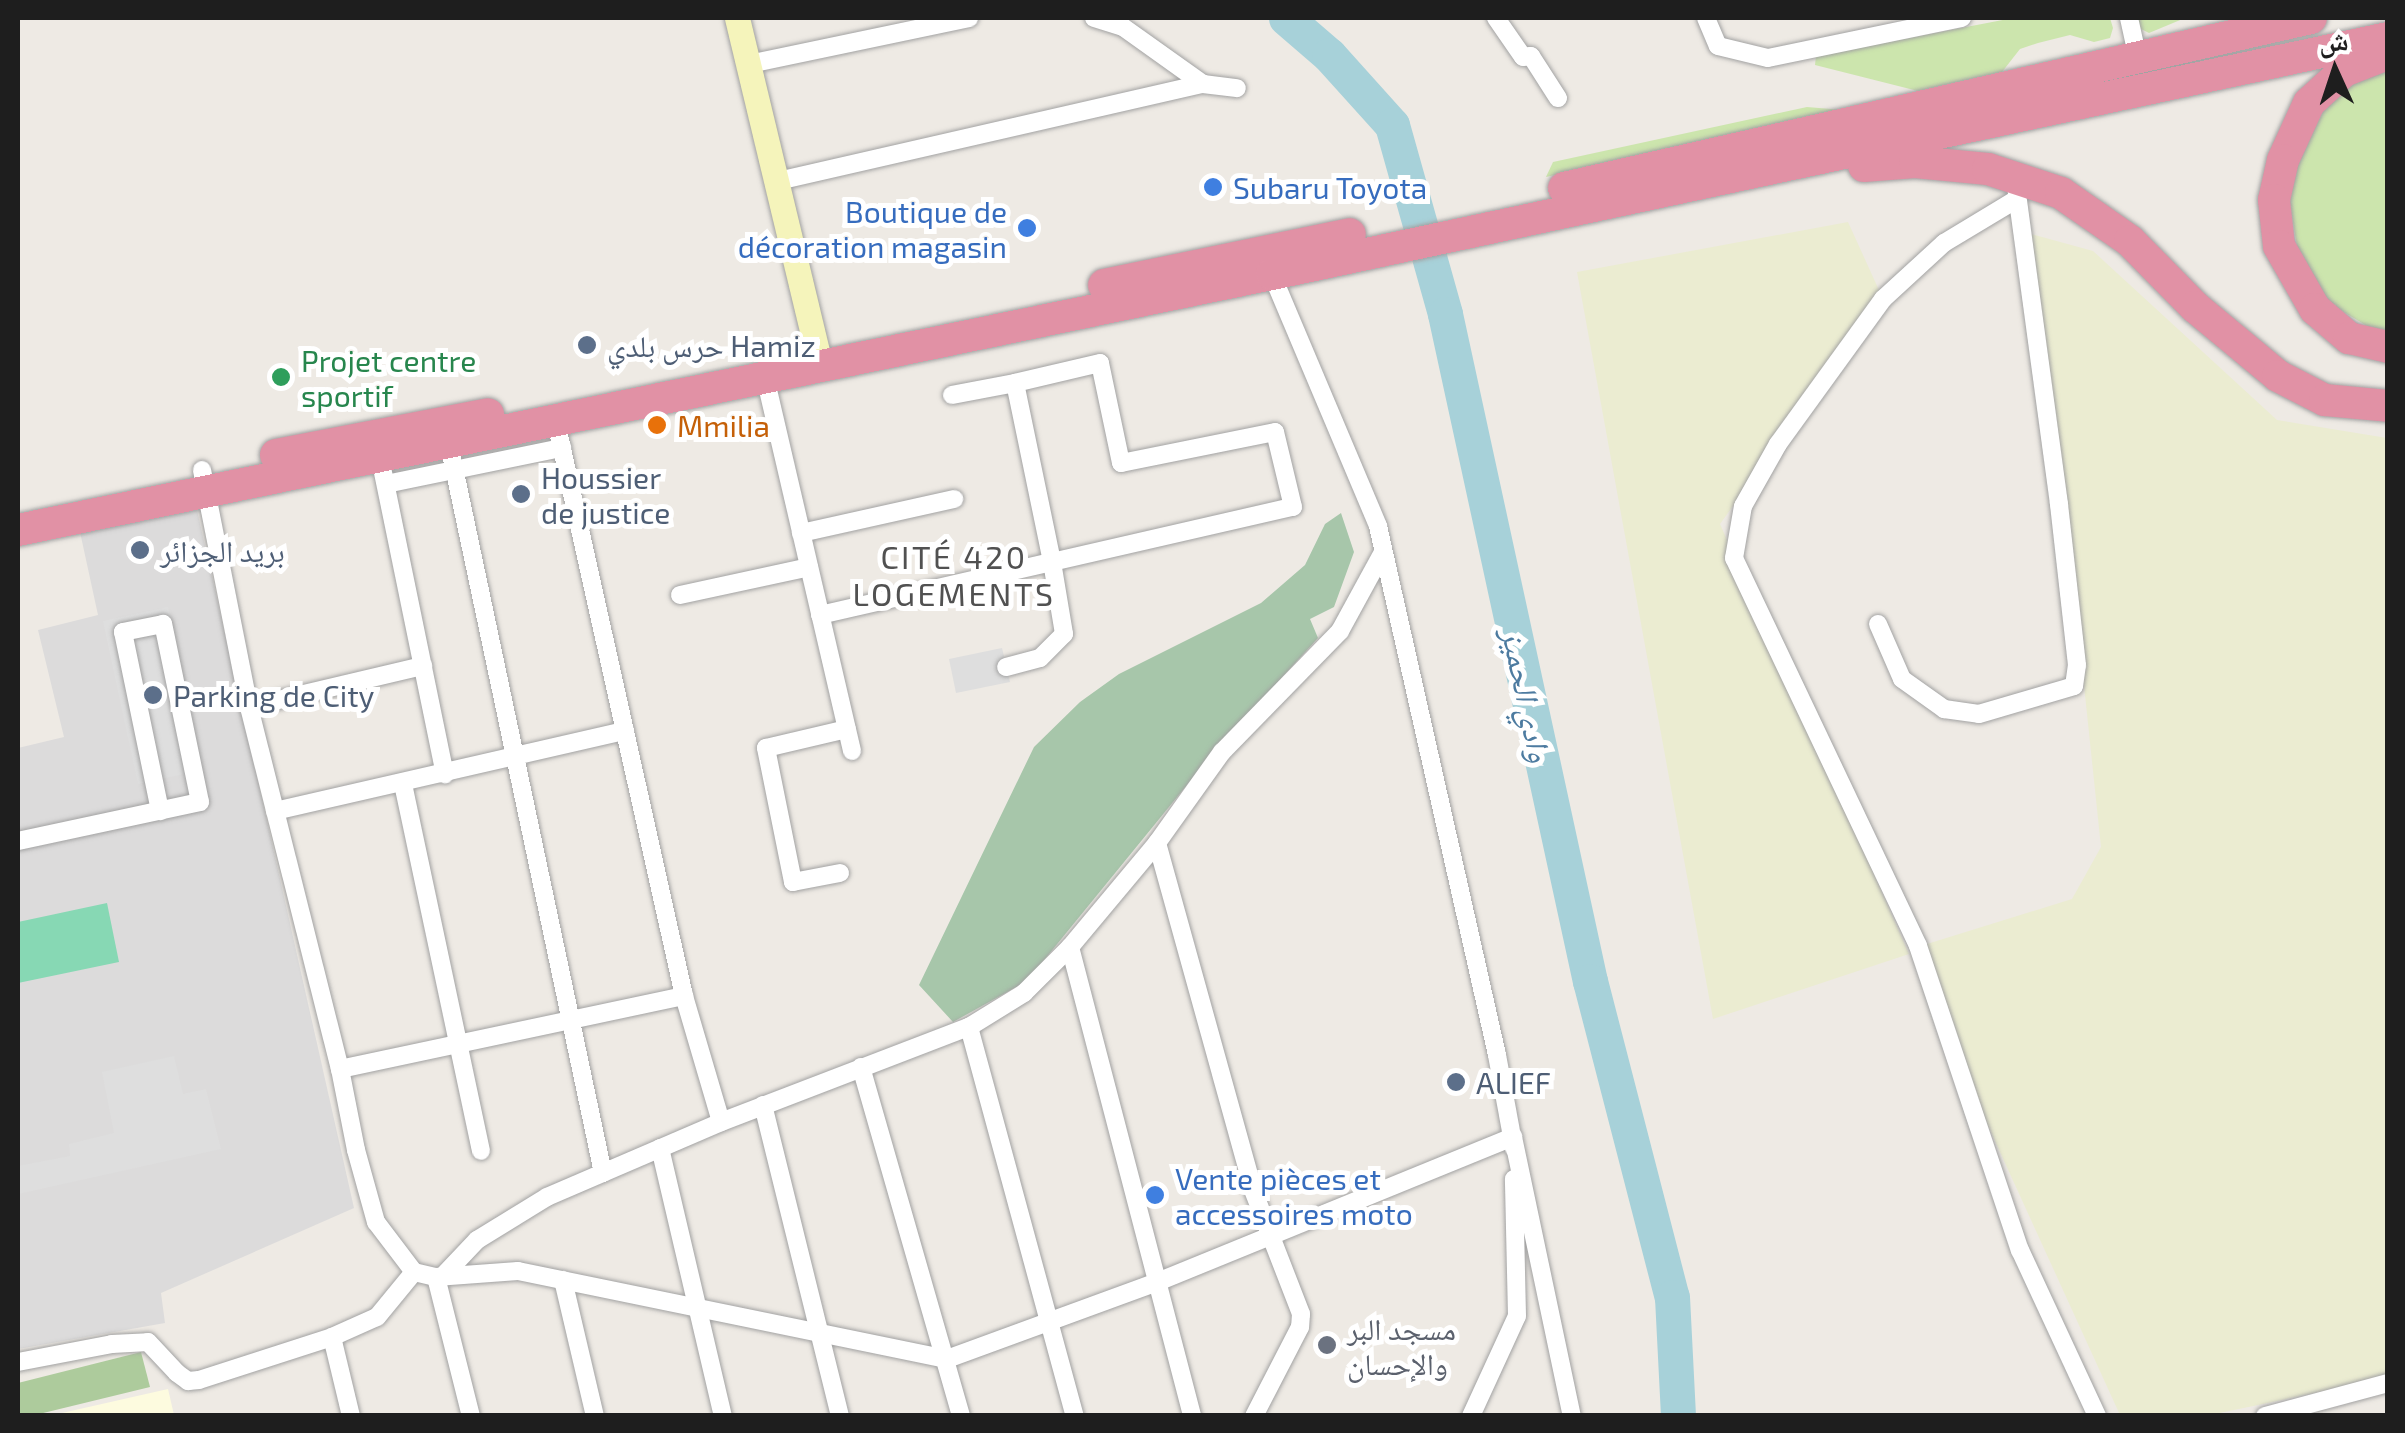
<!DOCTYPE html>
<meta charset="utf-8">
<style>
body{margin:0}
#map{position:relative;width:2405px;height:1433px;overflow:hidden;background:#eeeae4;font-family:"Exo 2","Noto Naskh Arabic",sans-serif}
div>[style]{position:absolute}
.residential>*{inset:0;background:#dcdbdb}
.education>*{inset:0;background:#fdfbdf}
.farmland>*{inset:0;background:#ebecd1}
.grass>*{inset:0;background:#cce5ad}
.forest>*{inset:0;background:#adcb9c}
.cemetery>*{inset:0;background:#a7c6aa}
.pitch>*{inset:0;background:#87d8b4}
.parking>*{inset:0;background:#dedede}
.river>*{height:35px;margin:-17.5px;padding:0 17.5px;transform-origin:17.5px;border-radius:17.5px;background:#a7d1d9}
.roads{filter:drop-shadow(0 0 2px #a2a2a2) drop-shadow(0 0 2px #a2a2a2)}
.street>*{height:18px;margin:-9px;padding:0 9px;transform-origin:9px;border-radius:9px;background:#fff}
.secondary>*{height:25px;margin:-12.5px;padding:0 12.5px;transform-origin:12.5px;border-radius:12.5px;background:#f5f4bb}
.highway>*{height:32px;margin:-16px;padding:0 16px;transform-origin:16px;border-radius:16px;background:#e191a5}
.dots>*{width:28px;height:28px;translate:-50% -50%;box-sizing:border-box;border:5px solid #fff;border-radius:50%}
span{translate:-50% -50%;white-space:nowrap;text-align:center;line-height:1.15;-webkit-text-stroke:10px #fff;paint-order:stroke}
.shop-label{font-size:30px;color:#366cbe}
.left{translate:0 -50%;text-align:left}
.right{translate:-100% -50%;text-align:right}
.service-label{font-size:30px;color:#4e5e75}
.leisure-label{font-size:30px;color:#27864d}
.food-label{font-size:30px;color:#c56008}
.worship-label{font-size:30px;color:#5b616d}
.neighbourhood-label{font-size:32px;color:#515151;letter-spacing:2.5px}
.water-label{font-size:32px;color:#4d7ba0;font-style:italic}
.frame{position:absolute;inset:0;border:20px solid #1e1e1e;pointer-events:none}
.north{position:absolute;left:2285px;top:20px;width:100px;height:100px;-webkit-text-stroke:8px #fff;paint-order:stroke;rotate:357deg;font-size:28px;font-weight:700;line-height:40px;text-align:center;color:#1e1e1e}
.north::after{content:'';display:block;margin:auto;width:35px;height:45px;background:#1e1e1e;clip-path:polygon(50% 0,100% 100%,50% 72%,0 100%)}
</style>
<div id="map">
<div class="residential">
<i style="clip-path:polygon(197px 510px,354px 1208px,161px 1293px,165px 1323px,18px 1349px,18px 748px,64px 737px,38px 630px,98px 615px,80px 532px)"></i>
</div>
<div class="education">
<i style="clip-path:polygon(168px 1389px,174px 1415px,62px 1415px,62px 1413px)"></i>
</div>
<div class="farmland">
<i style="clip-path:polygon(1848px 222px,1883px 299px,1720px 524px,1909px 954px,1713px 1019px,1577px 272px)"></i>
<i style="clip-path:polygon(2027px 233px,2093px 251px,2277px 420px,2387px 438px,2387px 1378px,2210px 1415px,2120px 1415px,1958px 1060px,1927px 944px,2072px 899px,2101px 847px,2068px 533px)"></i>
</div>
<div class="grass">
<i style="clip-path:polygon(2013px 18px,2110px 18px,2113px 28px,2110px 38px,2094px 42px,2070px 35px,2038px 43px,2020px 49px,2002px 72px,1918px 91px,1815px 65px,1816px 56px)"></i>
<i style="clip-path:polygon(2138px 18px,2185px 18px,2149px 33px,2141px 29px)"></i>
<i style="clip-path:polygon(2387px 66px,2387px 338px,2327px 302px,2299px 258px,2289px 198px,2294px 167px,2334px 91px)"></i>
<i style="clip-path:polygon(1807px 107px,1843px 110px,1546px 177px,1553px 162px)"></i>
</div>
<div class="forest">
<i style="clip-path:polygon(141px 1352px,150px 1387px,35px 1415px,18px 1415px,18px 1383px)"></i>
</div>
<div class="cemetery">
<i style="clip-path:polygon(1341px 513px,1354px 552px,1334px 607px,1310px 619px,1318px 638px,1213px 753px,1027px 981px,953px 1022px,919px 985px,1034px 747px,1080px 702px,1119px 674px,1261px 603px,1305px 565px,1325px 524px)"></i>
</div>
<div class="pitch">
<i style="clip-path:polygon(107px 903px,119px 962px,18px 983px,18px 922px)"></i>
</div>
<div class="parking">
<i style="clip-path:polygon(168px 607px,202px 770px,138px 784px,103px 621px)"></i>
<i style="clip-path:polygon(1002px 648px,1010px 682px,956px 693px,949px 659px)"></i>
<i style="clip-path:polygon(174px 1056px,183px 1094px,206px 1089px,221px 1149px,18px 1194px,18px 1166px,70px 1156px,69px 1144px,114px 1133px,102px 1072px)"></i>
</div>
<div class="river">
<i style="left:1286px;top:18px;width:57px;rotate:40.7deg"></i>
<i style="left:1329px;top:55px;width:94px;rotate:48deg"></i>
<i style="left:1392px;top:125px;width:196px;rotate:74.3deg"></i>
<i style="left:1445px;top:314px;width:683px;rotate:77.74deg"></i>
<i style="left:1590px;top:981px;width:326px;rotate:75.5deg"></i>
<i style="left:1672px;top:1297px;width:119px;rotate:87.1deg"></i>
</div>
<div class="roads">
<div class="street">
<i style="left:1094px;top:18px;width:30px;rotate:17deg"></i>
<i style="left:1123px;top:27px;width:98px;rotate:35.5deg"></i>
<i style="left:1496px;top:18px;width:47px;rotate:55.3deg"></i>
<i style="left:1523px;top:57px;width:8px;rotate:-7deg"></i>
<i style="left:1531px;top:56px;width:50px;rotate:57.3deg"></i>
<i style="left:1706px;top:18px;width:30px;rotate:67deg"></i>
<i style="left:1718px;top:46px;width:51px;rotate:13.5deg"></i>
<i style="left:1768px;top:58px;width:198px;rotate:-11.7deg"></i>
<i style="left:2129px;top:18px;width:42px;rotate:77.6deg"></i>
<i style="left:749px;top:64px;width:225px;rotate:-11.8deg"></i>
<i style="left:778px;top:181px;width:436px;rotate:-12.9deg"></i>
<i style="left:1203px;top:84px;width:34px;rotate:7deg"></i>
<i style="left:2017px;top:199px;width:85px;rotate:148.9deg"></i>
<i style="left:1944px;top:243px;width:83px;rotate:137.4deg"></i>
<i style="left:1883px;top:299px;width:179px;rotate:125.9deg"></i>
<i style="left:1778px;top:444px;width:71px;rotate:119.4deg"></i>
<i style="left:1743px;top:506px;width:53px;rotate:99.8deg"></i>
<i style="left:1734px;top:558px;width:429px;rotate:64.6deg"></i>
<i style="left:1918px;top:946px;width:321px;rotate:71.5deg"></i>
<i style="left:2020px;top:1250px;width:183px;rotate:65.1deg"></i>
<i style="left:1270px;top:270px;width:278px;rotate:67.1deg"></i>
<i style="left:1378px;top:526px;width:542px;rotate:77.32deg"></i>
<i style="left:1497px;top:1055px;width:95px;rotate:79.6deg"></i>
<i style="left:765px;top:377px;width:384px;rotate:76.9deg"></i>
<i style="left:952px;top:395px;width:64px;rotate:-10.8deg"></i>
<i style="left:449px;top:444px;width:745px;rotate:78.07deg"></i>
<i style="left:380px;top:458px;width:323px;rotate:78.4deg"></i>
<i style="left:202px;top:470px;width:242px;rotate:78.8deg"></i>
<i style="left:249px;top:707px;width:373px;rotate:75.9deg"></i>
<i style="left:340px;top:1069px;width:83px;rotate:78.8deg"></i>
<i style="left:356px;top:1150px;width:75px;rotate:74.5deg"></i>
<i style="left:376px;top:1222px;width:63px;rotate:52.8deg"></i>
<i style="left:414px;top:1272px;width:23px;rotate:13deg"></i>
<i style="left:436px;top:1277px;width:82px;rotate:-4.2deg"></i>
<i style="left:518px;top:1271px;width:438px;rotate:11.6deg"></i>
<i style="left:947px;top:1359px;width:221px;rotate:-20.1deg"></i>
<i style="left:1155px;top:1283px;width:387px;rotate:-22.2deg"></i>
<i style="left:1513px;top:1137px;width:285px;rotate:78.1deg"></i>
<i style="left:386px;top:484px;width:180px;rotate:-11.6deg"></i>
<i style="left:801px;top:533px;width:157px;rotate:-12.5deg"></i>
<i style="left:680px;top:595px;width:132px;rotate:-12.2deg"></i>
<i style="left:820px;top:615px;width:238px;rotate:-12.9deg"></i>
<i style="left:1052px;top:562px;width:247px;rotate:-12.9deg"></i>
<i style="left:1293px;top:507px;width:77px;rotate:-103.5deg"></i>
<i style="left:1275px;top:432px;width:157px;rotate:168.6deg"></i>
<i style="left:1121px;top:463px;width:102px;rotate:-101.9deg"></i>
<i style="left:1100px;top:363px;width:87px;rotate:166.8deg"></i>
<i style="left:1015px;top:383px;width:183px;rotate:78.3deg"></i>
<i style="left:1052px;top:562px;width:73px;rotate:80.5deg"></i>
<i style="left:1064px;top:634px;width:34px;rotate:135deg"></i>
<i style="left:1040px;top:658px;width:35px;rotate:165deg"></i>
<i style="left:1878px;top:624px;width:60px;rotate:66.4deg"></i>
<i style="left:1902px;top:679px;width:52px;rotate:35.5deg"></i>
<i style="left:1944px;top:709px;width:35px;rotate:8deg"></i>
<i style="left:1979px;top:714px;width:99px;rotate:-16.4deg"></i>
<i style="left:2074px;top:686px;width:21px;rotate:-82deg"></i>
<i style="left:2077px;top:665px;width:162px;rotate:-96.4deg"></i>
<i style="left:2059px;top:504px;width:319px;rotate:-97.7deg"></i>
<i style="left:249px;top:707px;width:179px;rotate:-13.3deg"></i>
<i style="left:403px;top:784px;width:375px;rotate:78deg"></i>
<i style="left:275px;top:811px;width:359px;rotate:-12.9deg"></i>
<i style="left:18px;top:841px;width:186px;rotate:-12.1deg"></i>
<i style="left:200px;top:802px;width:182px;rotate:-101.7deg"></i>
<i style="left:163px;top:624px;width:41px;rotate:168.7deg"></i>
<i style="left:123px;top:632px;width:183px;rotate:78.3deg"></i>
<i style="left:1157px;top:843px;width:360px;rotate:74.5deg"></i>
<i style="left:1253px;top:1190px;width:133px;rotate:68.8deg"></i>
<i style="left:1301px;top:1314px;width:13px;rotate:94deg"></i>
<i style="left:1300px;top:1327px;width:100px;rotate:117.3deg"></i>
<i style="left:840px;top:873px;width:48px;rotate:169.2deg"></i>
<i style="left:793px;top:882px;width:137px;rotate:-101.4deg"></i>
<i style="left:766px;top:748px;width:83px;rotate:-13.2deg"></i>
<i style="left:1070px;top:947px;width:485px;rotate:75.4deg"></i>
<i style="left:684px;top:996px;width:131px;rotate:73.6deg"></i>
<i style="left:969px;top:1027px;width:403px;rotate:74.8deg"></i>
<i style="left:861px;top:1067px;width:363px;rotate:74deg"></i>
<i style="left:340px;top:1069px;width:352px;rotate:-12deg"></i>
<i style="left:684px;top:996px;width:588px;rotate:-102.57deg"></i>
<i style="left:763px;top:1105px;width:320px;rotate:76.1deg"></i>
<i style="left:660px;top:1148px;width:275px;rotate:76.8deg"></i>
<i style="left:436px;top:1277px;width:143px;rotate:75.9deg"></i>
<i style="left:442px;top:1277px;width:51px;rotate:-46.6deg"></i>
<i style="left:477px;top:1240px;width:82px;rotate:-31.6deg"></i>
<i style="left:547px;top:1197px;width:189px;rotate:-23.3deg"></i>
<i style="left:721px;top:1122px;width:266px;rotate:-21deg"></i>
<i style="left:969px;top:1027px;width:65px;rotate:-31.7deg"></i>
<i style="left:1024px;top:993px;width:65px;rotate:-45deg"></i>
<i style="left:1070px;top:947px;width:136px;rotate:-50.1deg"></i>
<i style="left:1157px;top:843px;width:112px;rotate:-54.5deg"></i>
<i style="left:1222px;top:752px;width:169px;rotate:-45.7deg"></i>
<i style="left:1340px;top:631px;width:88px;rotate:-61.4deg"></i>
<i style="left:563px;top:1280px;width:140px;rotate:76.8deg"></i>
<i style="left:332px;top:1337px;width:81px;rotate:76.5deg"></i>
<i style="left:18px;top:1362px;width:96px;rotate:-10.8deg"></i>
<i style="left:112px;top:1344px;width:36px;rotate:-3deg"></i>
<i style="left:148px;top:1342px;width:42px;rotate:46.9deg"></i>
<i style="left:177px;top:1373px;width:14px;rotate:36deg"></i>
<i style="left:188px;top:1381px;width:11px;rotate:-5deg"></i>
<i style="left:199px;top:1380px;width:140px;rotate:-17.9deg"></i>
<i style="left:332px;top:1337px;width:49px;rotate:-24deg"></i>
<i style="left:377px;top:1317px;width:58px;rotate:-50.6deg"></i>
<i style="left:1471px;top:1416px;width:110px;rotate:-65.3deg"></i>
<i style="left:1517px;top:1316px;width:137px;rotate:-91.3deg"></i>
<i style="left:2265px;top:1416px;width:127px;rotate:-15deg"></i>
</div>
<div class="secondary">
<i style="left:737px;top:18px;width:357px;rotate:76.5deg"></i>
</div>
<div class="highway">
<i style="left:2387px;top:54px;width:46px;rotate:158.4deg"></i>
<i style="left:2344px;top:71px;width:47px;rotate:137.6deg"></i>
<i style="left:2309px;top:103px;width:63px;rotate:114.5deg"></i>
<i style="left:2283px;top:160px;width:41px;rotate:102.7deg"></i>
<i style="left:2274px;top:200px;width:46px;rotate:83.8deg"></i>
<i style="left:2279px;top:246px;width:73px;rotate:60.3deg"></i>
<i style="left:2315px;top:309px;width:45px;rotate:40.5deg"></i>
<i style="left:2349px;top:338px;width:40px;rotate:13deg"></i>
<i style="left:1864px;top:166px;width:51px;rotate:-4.5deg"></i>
<i style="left:1915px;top:162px;width:73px;rotate:5.5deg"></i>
<i style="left:1988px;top:169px;width:77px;rotate:18.2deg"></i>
<i style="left:2061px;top:193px;width:84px;rotate:34.8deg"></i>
<i style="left:2130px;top:241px;width:93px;rotate:45.4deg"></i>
<i style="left:2195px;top:307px;width:108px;rotate:39.7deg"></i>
<i style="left:2278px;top:376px;width:53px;rotate:27.1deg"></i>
<i style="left:2325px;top:400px;width:63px;rotate:5.4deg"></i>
<i style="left:1564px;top:188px;width:766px;rotate:-12.82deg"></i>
<i style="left:1104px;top:285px;width:251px;rotate:-11.7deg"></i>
<i style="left:276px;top:455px;width:216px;rotate:-10.9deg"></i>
<i style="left:18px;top:530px;width:1280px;rotate:-11.54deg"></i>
<i style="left:1272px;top:274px;width:1141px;rotate:-11.94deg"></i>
</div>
</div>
<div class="dots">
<i style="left:1213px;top:187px;background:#3f7fe0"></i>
<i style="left:1027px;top:228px;background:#3f7fe0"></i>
<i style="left:587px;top:345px;background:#5c6f8a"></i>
<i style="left:281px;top:377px;background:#2e9e5b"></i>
<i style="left:657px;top:425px;background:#e8710a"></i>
<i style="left:521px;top:494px;background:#5c6f8a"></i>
<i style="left:140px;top:550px;background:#5c6f8a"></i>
<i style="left:153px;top:695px;background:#5c6f8a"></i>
<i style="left:1456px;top:1082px;background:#5c6f8a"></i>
<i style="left:1155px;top:1195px;background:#3f7fe0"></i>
<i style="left:1327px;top:1345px;background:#6b7280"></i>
</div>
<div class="shop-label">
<span class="left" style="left:1233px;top:187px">Subaru Toyota</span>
<span class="right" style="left:1007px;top:228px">Boutique de<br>décoration magasin</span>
<span class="left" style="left:1175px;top:1195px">Vente pièces et<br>accessoires moto</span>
</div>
<div class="service-label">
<span class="left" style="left:607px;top:345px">حرس بلدي Hamiz</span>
<span class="left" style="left:541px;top:494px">Houssier<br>de justice</span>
<span class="left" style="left:160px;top:550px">بريد الجزائر</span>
<span class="left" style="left:173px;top:695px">Parking de City</span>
<span class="left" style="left:1476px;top:1082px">ALIEF</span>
</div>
<div class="leisure-label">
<span class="left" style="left:301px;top:377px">Projet centre<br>sportif</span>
</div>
<div class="food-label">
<span class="left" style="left:677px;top:425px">Mmilia</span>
</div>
<div class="worship-label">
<span class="left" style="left:1347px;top:1345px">مسجد البر<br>والإحسان</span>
</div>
<div class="neighbourhood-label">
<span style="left:954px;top:575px">CITÉ 420<br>LOGEMENTS</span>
</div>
<div class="water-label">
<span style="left:1528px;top:695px;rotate:78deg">وادي الحميز</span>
</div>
<div class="frame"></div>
<div class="north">ش</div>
</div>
